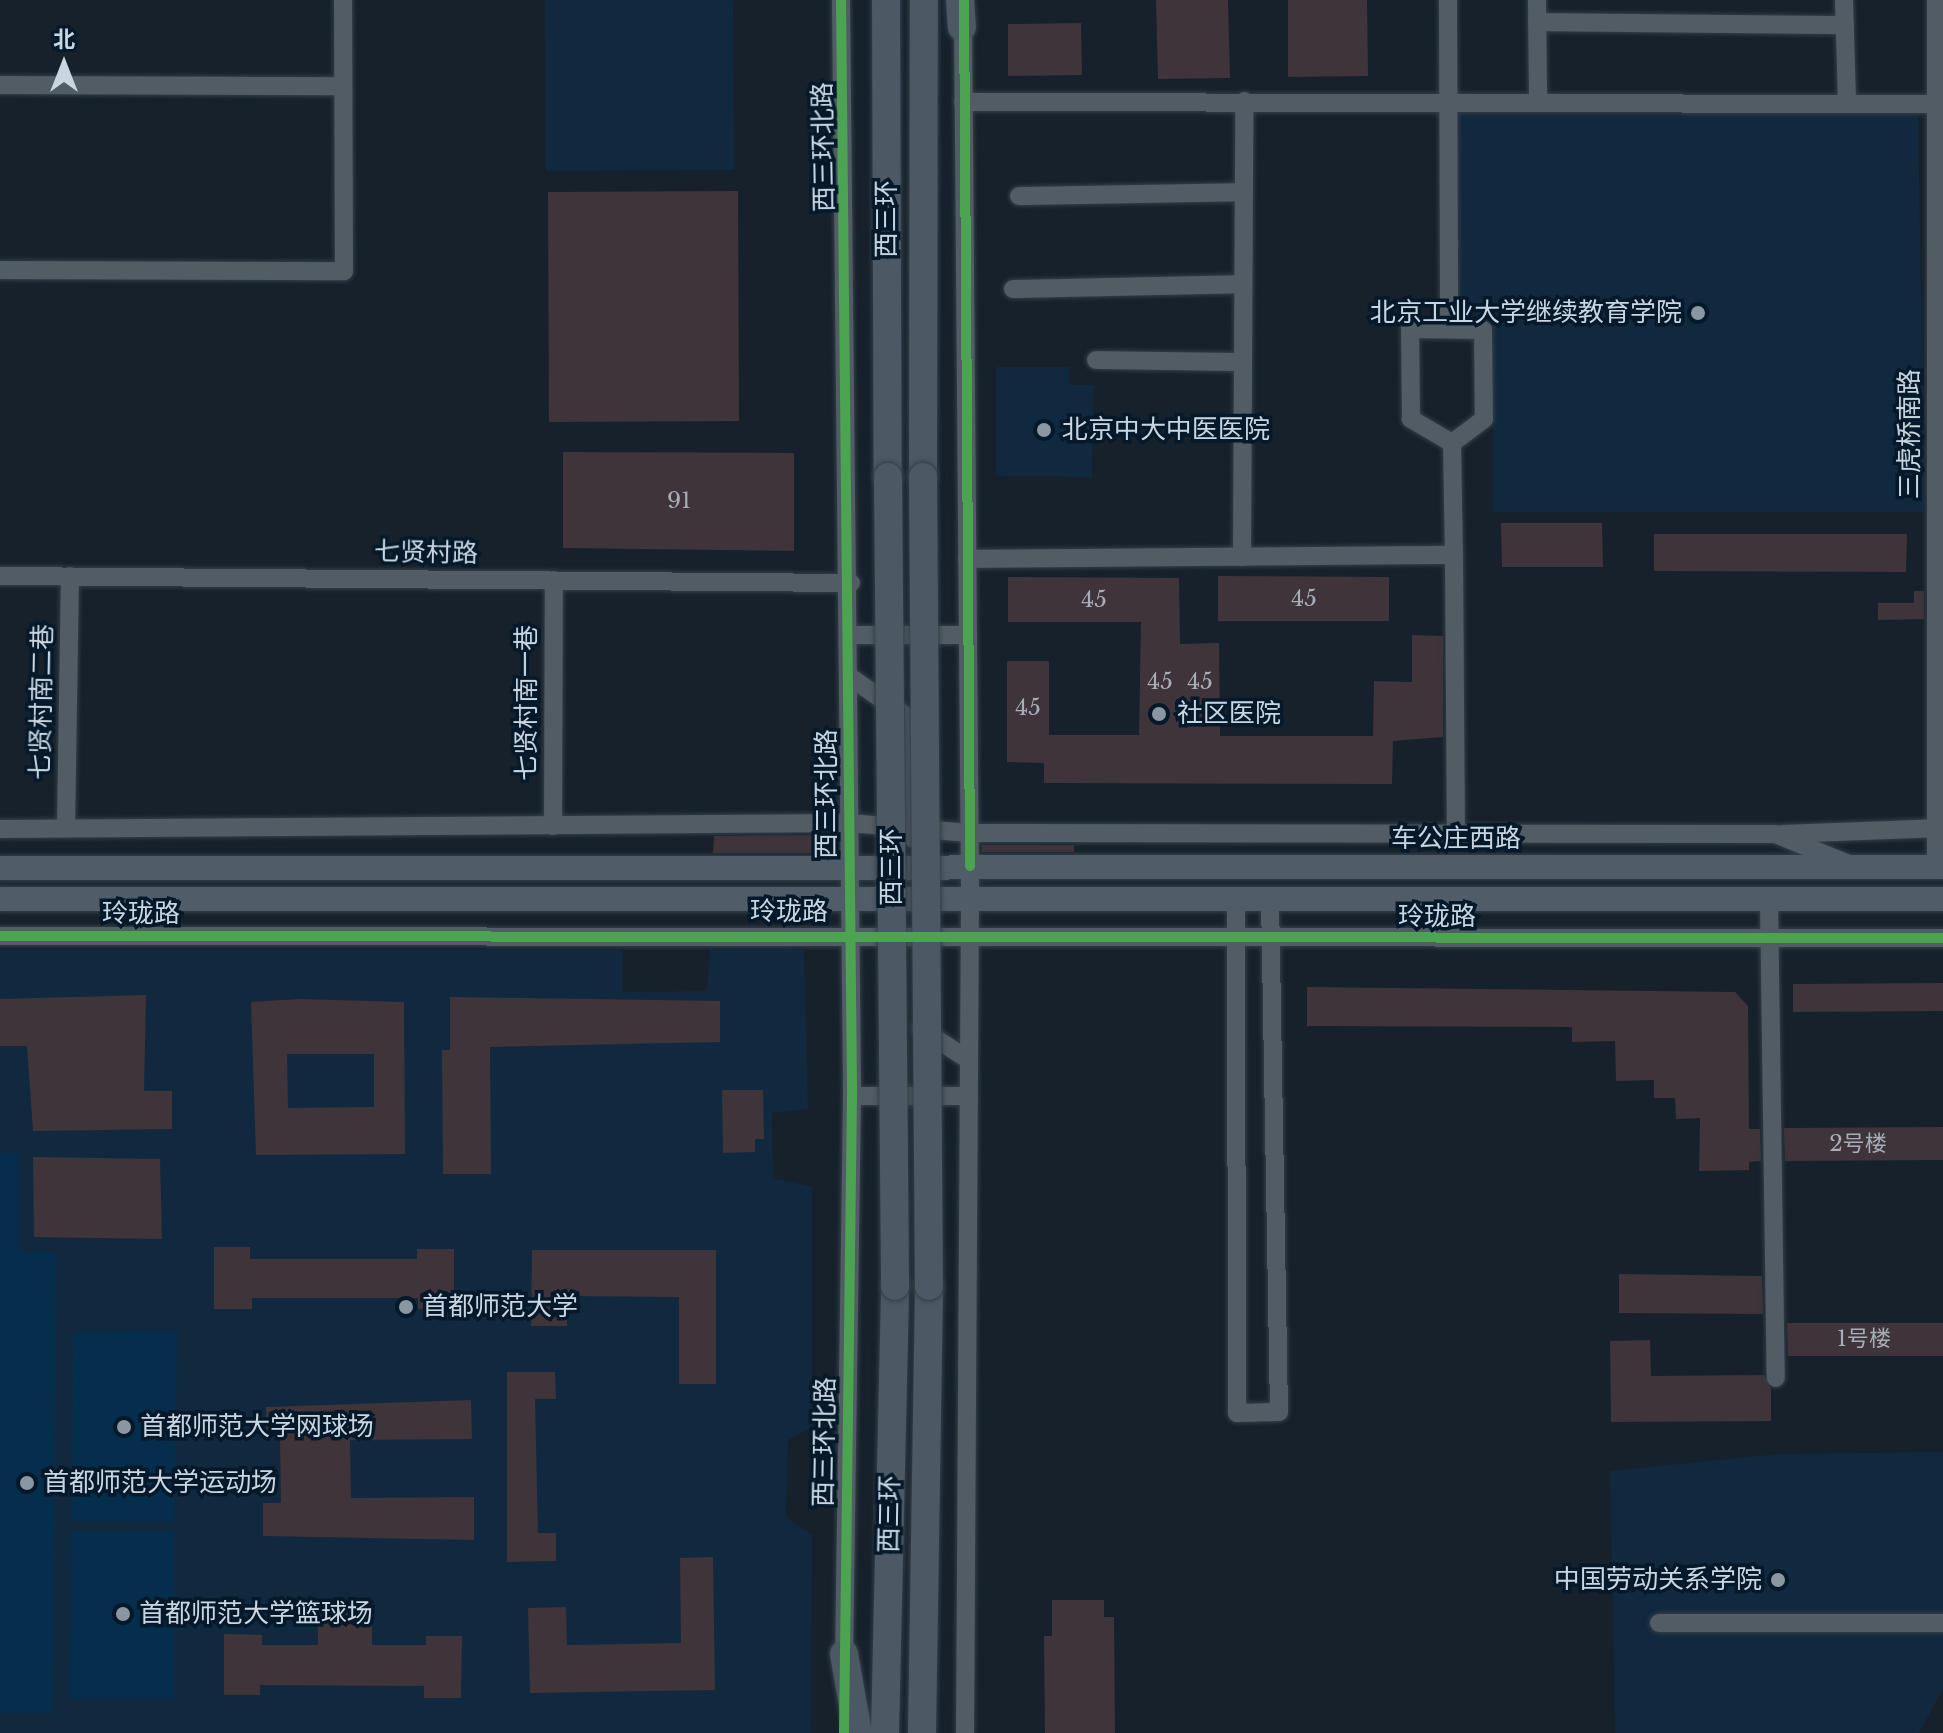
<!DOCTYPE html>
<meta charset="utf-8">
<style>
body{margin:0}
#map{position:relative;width:1943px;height:1733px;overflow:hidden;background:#16212c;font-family:"Libre Baskerville","Noto Sans SC",serif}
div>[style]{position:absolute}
.built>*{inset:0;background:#11293e}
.green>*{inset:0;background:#052d4c}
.building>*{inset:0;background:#3f343a}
.roads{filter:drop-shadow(0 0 2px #343e47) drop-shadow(0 0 2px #343e47)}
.minor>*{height:18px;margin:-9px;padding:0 9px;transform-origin:9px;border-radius:9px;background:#525c64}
.major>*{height:24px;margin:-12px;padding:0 12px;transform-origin:12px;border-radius:12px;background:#505c68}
.highway>*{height:28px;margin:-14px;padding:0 14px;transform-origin:14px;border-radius:14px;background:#4d5865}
.bridges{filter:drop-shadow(0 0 2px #343e47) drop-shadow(0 0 2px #343e47)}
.highway-bridge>*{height:28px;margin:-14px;padding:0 14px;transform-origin:14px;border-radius:14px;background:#4d5865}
.cycleway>*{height:10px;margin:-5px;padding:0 5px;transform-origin:5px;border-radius:5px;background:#4ca352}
.dots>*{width:22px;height:22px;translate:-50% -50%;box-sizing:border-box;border:4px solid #05192a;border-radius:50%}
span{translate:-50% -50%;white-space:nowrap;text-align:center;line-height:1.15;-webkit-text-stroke:7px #05192a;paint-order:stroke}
.number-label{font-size:22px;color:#a6aeb8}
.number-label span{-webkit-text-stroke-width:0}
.street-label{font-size:26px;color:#c9d6e2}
.poi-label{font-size:26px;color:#c9d6e2}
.right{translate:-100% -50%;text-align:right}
.left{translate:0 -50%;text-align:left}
.north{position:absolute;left:24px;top:24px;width:80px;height:80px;-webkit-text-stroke:6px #05192a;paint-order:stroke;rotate:0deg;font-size:22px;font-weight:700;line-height:32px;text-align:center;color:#c9d6e2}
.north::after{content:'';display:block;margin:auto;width:28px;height:36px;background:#c9d6e2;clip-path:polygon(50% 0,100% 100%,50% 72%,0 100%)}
</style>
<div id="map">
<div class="built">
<i style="clip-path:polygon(545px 0,733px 0,734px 170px,546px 171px)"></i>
<i style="clip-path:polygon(1455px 113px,1918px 114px,1925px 512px,1493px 512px,1493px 323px,1456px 303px)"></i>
<i style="clip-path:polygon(996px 367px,1069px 367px,1069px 385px,1093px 385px,1092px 477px,996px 476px)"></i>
<i style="clip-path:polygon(710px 949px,804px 950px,808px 1109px,772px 1113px,773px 1178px,812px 1187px,812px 1427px,788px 1440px,786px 1517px,812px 1535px,811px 1733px,0 1733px,0 950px,622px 950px,622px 992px,707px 991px)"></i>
<i style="clip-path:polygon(1943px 1452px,1943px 1689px,1919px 1733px,1615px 1733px,1610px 1471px,1778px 1454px)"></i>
</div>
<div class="green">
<i style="clip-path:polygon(0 1153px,18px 1153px,18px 1252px,56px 1252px,53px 1713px,0 1713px)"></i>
<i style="clip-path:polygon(177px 1331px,174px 1522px,72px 1521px,73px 1333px)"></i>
<i style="clip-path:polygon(72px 1531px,174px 1531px,174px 1699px,70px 1698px)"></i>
</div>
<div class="building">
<i style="clip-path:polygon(1156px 0,1228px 0,1230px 78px,1158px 79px)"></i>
<i style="clip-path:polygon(1288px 0,1367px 0,1368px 76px,1288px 77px)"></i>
<i style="clip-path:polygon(1081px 23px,1082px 75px,1008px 76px,1008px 24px)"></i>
<i style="clip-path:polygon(738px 191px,739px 421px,549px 422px,548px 192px)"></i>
<i style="clip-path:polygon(563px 452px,794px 453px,794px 551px,563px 548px)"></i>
<i style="clip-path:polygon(1501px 523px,1602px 523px,1603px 567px,1502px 567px)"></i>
<i style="clip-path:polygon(1654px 534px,1907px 534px,1906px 572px,1654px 571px)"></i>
<i style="clip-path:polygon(1218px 576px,1389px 577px,1389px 621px,1218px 621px)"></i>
<i style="clip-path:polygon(1008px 577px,1179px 578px,1180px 644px,1219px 643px,1220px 736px,1373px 736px,1374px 681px,1412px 682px,1412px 635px,1443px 636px,1443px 737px,1393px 741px,1392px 784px,1044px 783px,1044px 763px,1007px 762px,1007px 661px,1049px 661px,1049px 735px,1139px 735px,1141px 622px,1008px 622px)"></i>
<i style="clip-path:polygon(1914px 591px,1924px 591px,1924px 619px,1878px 620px,1878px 603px,1914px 603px)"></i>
<i style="clip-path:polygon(837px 835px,838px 853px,713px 853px,714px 836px)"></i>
<i style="clip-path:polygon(982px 845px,1074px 845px,1074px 852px,982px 852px)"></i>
<i style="clip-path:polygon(1943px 983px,1943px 1011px,1793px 1012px,1793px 984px)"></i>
<i style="clip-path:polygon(1307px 987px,1735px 992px,1748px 1006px,1749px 1129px,1760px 1129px,1761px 1161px,1749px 1162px,1749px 1170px,1699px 1171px,1700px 1118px,1676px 1119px,1675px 1098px,1654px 1098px,1654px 1080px,1616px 1081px,1615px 1041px,1572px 1042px,1572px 1027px,1307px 1026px)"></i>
<i style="clip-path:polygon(146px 995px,144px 1091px,172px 1091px,172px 1129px,33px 1131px,27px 1046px,0 1046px,0 999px)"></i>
<i style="clip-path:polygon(450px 997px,720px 1001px,720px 1042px,490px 1047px,491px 1174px,443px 1174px,442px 1050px,450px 1050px)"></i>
<i style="clip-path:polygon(evenodd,299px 999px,404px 1002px,405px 1154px,256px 1155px,251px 1002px,299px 999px,287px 1054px,374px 1054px,374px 1107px,288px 1108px,287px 1054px)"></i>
<i style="clip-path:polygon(722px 1090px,763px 1090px,764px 1139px,755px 1139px,755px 1152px,723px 1153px)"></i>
<i style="clip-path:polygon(1943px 1127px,1943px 1160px,1785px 1161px,1784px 1128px)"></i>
<i style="clip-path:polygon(33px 1157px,160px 1159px,162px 1239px,34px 1237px)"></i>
<i style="clip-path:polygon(214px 1247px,250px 1247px,250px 1259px,417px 1259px,417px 1249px,454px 1249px,454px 1309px,418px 1309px,418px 1298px,252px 1298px,252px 1309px,214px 1309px)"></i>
<i style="clip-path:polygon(532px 1250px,716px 1250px,716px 1384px,679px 1384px,679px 1297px,567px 1296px,567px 1326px,531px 1326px)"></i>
<i style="clip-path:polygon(1619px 1274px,1762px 1276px,1763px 1314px,1619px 1313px)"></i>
<i style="clip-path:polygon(1787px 1323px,1943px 1323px,1943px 1356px,1788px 1356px)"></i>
<i style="clip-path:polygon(1650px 1340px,1651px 1376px,1764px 1375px,1771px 1389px,1771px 1421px,1611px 1422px,1610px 1341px)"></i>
<i style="clip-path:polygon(507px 1372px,555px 1372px,556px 1399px,535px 1399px,538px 1533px,556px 1533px,556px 1561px,507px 1562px)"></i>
<i style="clip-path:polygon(471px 1400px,472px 1439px,350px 1440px,351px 1498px,474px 1497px,474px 1540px,263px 1536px,263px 1503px,281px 1503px,280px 1437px,266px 1437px,266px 1407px)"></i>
<i style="clip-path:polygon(713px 1557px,715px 1690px,530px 1693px,528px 1608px,566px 1607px,567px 1645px,681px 1643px,680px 1558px)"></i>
<i style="clip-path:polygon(1052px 1600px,1104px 1600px,1104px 1617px,1114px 1617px,1115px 1733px,1045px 1733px,1044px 1636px,1052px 1636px)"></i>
<i style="clip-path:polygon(318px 1602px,372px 1603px,372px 1645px,426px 1645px,426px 1636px,462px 1636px,461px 1698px,424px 1698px,424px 1686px,260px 1685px,260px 1695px,224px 1695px,224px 1634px,262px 1635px,262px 1645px,318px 1645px)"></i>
</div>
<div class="roads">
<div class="minor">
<i style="left:841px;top:0;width:1096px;rotate:89.42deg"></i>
<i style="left:852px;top:1096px;width:569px;rotate:90.81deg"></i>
<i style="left:1448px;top:0;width:329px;rotate:89.8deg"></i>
<i style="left:1537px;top:0;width:101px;rotate:89.4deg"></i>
<i style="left:1844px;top:0;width:103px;rotate:88.3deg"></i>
<i style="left:1936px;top:0;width:867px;rotate:90deg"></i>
<i style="left:963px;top:16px;width:881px;rotate:89.54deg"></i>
<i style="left:970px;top:897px;width:836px;rotate:90.34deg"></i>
<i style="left:1537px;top:22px;width:308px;rotate:0.6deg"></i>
<i style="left:0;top:85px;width:342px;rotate:0.2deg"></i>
<i style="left:963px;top:102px;width:973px;rotate:0.12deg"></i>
<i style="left:1019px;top:196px;width:225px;rotate:-1deg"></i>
<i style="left:0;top:270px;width:344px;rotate:0.2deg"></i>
<i style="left:344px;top:271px;width:271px;rotate:-90.2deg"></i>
<i style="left:1013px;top:289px;width:230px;rotate:-1.2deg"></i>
<i style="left:1410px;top:329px;width:73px;rotate:0.8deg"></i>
<i style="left:1483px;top:330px;width:89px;rotate:89.4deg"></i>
<i style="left:1484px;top:419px;width:40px;rotate:143deg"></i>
<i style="left:1452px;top:443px;width:48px;rotate:-149.7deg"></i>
<i style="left:1411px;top:419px;width:90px;rotate:-90.6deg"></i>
<i style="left:1096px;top:360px;width:147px;rotate:0.8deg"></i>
<i style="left:1452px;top:443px;width:112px;rotate:89deg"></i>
<i style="left:1242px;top:557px;width:456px;rotate:-89.7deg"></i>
<i style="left:967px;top:559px;width:487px;rotate:-0.5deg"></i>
<i style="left:1454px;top:555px;width:279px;rotate:89.6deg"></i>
<i style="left:0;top:576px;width:851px;rotate:0.47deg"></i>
<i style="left:850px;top:635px;width:118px"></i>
<i style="left:850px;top:677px;width:72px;rotate:34.8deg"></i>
<i style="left:909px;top:718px;width:120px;rotate:88.6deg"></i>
<i style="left:553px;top:826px;width:246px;rotate:-89.8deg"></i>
<i style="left:66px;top:828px;width:252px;rotate:-89.1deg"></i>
<i style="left:0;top:829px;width:849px;rotate:-0.4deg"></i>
<i style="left:849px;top:823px;width:121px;rotate:4.7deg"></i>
<i style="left:970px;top:833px;width:805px;rotate:0.07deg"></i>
<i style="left:1775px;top:834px;width:80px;rotate:22.1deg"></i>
<i style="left:1782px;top:834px;width:161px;rotate:-2.1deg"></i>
<i style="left:1236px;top:898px;width:515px;rotate:89.89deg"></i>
<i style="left:1237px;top:1413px;width:42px;rotate:-1.4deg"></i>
<i style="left:1279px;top:1412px;width:514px;rotate:-91deg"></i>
<i style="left:1769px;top:899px;width:479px;rotate:89.2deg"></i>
<i style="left:0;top:936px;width:1943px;rotate:0.06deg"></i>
<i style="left:921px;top:1029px;width:57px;rotate:32.9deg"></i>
<i style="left:852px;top:1096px;width:116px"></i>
<i style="left:1659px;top:1623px;width:284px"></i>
</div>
<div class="major">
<i style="left:0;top:868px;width:1943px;rotate:-0.03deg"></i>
<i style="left:0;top:899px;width:1943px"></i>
</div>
<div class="highway">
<i style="left:886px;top:0;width:477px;rotate:89.8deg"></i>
<i style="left:960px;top:0;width:27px;rotate:86deg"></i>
<i style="left:923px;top:477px;width:477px;rotate:-89.9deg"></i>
<i style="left:844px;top:1654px;width:80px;rotate:80deg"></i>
<i style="left:885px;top:1733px;width:447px;rotate:-88.7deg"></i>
<i style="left:922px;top:1733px;width:447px;rotate:-89.1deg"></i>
</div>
</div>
<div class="bridges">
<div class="highway-bridge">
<i style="left:888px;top:477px;width:809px;rotate:89.5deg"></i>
<i style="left:923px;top:477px;width:809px;rotate:89.58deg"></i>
</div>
</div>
<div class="cycleway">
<i style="left:841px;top:0;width:1096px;rotate:89.42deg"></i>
<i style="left:852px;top:1096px;width:637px;rotate:90.72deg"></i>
<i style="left:964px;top:0;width:866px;rotate:89.6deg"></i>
<i style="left:0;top:936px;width:1943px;rotate:0.06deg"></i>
</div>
<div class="dots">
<i style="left:1698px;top:313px;background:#8a97a2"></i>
<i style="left:1044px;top:430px;background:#8a97a2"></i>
<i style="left:1159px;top:714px;background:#8a97a2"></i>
<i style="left:406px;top:1307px;background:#8a97a2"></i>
<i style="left:124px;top:1427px;background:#8a97a2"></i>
<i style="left:27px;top:1483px;background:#8a97a2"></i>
<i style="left:1778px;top:1580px;background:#8a97a2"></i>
<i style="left:123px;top:1614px;background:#8a97a2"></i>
</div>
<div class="number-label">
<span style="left:679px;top:501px">91</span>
<span style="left:1304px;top:599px">45</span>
<span style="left:1094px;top:600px">45</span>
<span style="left:1160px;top:682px">45</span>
<span style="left:1200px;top:682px">45</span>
<span style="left:1028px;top:708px">45</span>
<span style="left:1858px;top:1144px">2号楼</span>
<span style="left:1864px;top:1339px">1号楼</span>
</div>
<div class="street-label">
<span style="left:824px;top:147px;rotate:-91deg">西三环北路</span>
<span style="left:887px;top:219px;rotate:-90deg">西三环</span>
<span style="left:1910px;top:434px;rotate:-90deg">三虎桥南路</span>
<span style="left:426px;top:553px;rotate:1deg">七贤村路</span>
<span style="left:42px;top:702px;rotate:-89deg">七贤村南二巷</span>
<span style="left:527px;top:703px;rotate:-90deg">七贤村南一巷</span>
<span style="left:827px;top:794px;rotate:-90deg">西三环北路</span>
<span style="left:1456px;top:839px">车公庄西路</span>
<span style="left:892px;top:867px;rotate:-90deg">西三环</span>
<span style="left:789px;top:912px">玲珑路</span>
<span style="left:141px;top:914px">玲珑路</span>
<span style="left:1437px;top:917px">玲珑路</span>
<span style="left:825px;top:1442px;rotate:-89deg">西三环北路</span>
<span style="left:890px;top:1514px;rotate:-89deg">西三环</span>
</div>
<div class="poi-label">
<span class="right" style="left:1682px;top:313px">北京工业大学继续教育学院</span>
<span class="left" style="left:1062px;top:430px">北京中大中医医院</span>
<span class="left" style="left:1177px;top:714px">社区医院</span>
<span class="left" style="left:422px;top:1307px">首都师范大学</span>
<span class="left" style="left:140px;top:1427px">首都师范大学网球场</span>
<span class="left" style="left:43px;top:1483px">首都师范大学运动场</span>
<span class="right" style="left:1762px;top:1580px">中国劳动关系学院</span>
<span class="left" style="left:139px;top:1614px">首都师范大学篮球场</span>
</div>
<div class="north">北</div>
</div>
